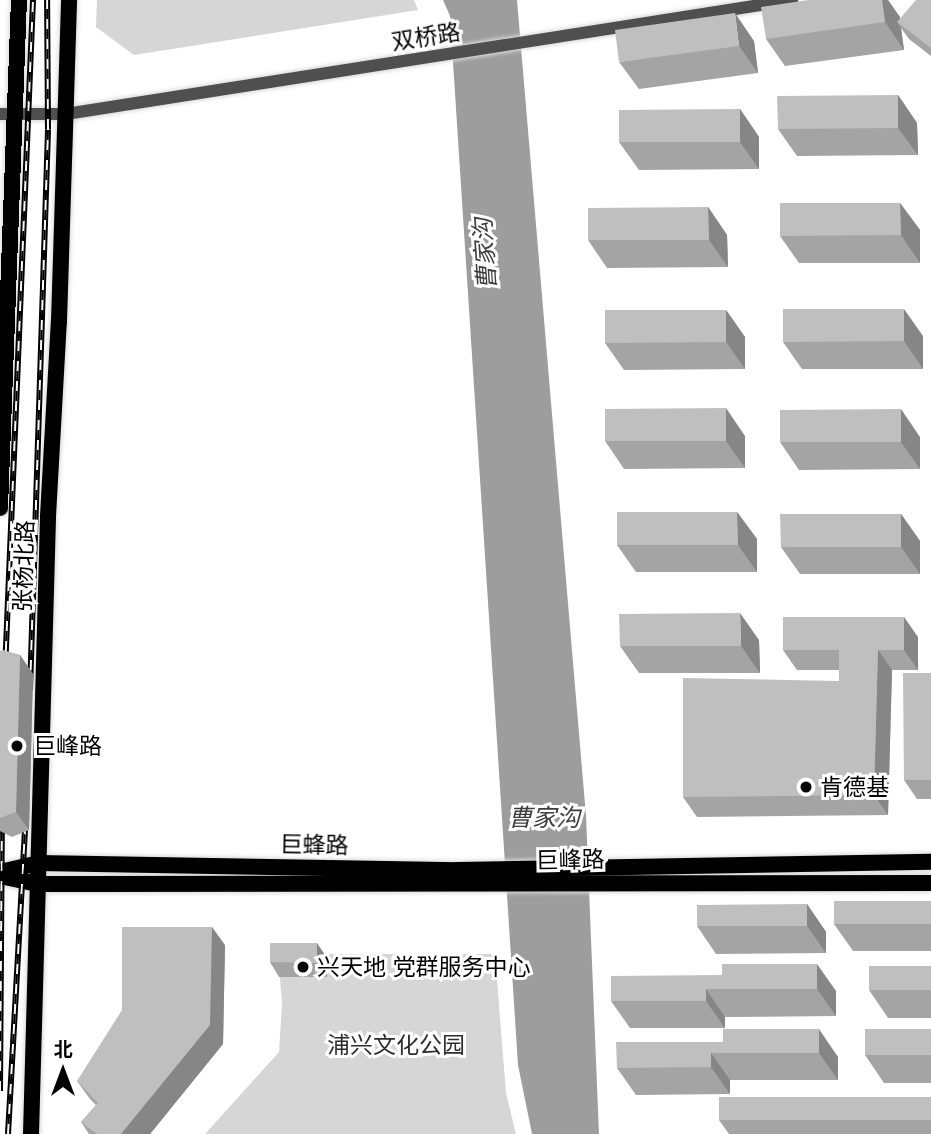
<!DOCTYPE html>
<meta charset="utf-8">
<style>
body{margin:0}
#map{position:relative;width:931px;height:1134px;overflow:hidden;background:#fff;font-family:Inter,"Noto Sans SC",sans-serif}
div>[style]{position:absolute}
.green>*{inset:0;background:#d6d6d6}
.water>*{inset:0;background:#9d9d9d}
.roads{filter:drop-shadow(0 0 2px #dbdbdb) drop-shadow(0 0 2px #dbdbdb)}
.minor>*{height:12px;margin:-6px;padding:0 6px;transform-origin:6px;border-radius:6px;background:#4f4f4f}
.major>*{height:16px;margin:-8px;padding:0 8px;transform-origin:8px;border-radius:8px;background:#000}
.rail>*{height:6px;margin-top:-3px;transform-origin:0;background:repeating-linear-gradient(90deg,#fff 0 10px,#000 0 20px);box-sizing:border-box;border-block:2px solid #000}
.wall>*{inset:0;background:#a4a4a4}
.shaded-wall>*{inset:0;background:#868686}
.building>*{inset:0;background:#bfbfbf}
.dots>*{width:19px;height:19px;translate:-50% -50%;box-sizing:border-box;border:4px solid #fff;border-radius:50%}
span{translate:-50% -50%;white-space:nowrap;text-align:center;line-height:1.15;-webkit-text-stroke:6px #fff;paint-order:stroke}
.street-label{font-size:23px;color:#000}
.poi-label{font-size:23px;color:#000}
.left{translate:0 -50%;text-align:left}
.park-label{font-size:23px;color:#2d2d2d}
.water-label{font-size:24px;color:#3e3e3e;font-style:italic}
.north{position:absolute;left:28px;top:1036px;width:70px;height:70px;-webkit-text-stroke:5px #fff;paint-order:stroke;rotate:0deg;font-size:19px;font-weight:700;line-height:28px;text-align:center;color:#000}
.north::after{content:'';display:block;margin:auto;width:24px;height:32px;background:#000;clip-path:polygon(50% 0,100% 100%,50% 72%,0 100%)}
</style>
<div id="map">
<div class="green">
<i style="clip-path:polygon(97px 0,414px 0,418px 10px,134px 55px,96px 27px)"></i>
<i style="clip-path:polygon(278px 954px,495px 954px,506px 1093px,516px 1134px,205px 1134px,279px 1052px,282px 1003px)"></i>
</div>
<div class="water">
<i style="clip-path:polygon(443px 0,517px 0,586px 816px,599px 1134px,532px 1134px,518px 1065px,450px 16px)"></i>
</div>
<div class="roads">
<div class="minor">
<i style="left:0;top:114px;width:66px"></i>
<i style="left:66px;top:114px;width:735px;rotate:-8.92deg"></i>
</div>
<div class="major">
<i style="left:0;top:508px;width:508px;rotate:-87.86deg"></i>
<i style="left:0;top:872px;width:39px;rotate:-13deg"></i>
<i style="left:38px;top:863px;width:420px;rotate:1deg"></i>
<i style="left:458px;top:870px;width:473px;rotate:-1deg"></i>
<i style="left:0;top:876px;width:38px;rotate:12deg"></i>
<i style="left:37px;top:884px;width:45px"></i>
<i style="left:82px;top:884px;width:849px;rotate:-0.07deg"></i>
<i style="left:31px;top:1134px;width:618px;rotate:-88.42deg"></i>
<i style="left:48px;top:516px;width:195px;rotate:-86.8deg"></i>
<i style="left:59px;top:321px;width:321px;rotate:-88.2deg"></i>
</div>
</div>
<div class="rail">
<i style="left:5px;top:671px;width:672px;rotate:-87.61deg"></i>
<i style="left:30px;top:690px;width:561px;rotate:-88.16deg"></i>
<i style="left:48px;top:129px;width:129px;rotate:-90.4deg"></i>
<i style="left:0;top:1091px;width:280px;rotate:-89.6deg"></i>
<i style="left:8px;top:1134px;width:322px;rotate:-86.8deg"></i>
</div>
<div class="wall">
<i style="clip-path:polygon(809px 0,888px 0,900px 19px,931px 1px,931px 56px,909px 39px,901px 28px,904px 50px,785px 66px,766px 39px)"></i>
<i style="clip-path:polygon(754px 41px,758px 73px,639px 89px,619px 62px)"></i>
<i style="clip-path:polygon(898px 95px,917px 123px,918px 155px,797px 156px,778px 129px)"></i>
<i style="clip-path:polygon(740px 109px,759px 137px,759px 169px,639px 170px,619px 142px)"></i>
<i style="clip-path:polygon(900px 203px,920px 230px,920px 263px,799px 263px,780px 236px)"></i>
<i style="clip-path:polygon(708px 207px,727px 235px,728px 267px,607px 268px,588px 240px)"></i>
<i style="clip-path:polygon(726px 310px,745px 337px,745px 369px,624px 370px,605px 343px)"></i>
<i style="clip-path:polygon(923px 336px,923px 369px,802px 369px,783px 342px)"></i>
<i style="clip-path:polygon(745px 436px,745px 468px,624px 469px,605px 441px)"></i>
<i style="clip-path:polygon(920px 437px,920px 469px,799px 470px,780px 442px)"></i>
<i style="clip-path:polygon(737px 512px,757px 539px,757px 572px,636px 572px,617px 545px)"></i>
<i style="clip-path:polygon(901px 514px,920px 541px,920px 574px,800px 574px,781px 547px)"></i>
<i style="clip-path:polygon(918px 637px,918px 670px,892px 670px,888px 815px,697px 817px,683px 797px,839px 681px,839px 670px,797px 670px,783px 650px)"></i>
<i style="clip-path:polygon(759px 640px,760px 673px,639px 673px,620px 646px)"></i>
<i style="clip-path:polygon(0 651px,20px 655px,33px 674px,29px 830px,12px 837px,0 831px)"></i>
<i style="clip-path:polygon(931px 673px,931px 799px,917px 799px,904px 780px)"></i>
<i style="clip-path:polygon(931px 901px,931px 951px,853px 951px,834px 924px)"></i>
<i style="clip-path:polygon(807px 904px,826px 932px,826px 953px,716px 954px,697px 926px)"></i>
<i style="clip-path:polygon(225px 945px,223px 1044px,150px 1134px,89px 1134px,81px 1122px,96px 1105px,90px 1099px,77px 1081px)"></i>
<i style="clip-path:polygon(327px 958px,327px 977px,279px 977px,270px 962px)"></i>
<i style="clip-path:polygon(931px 966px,931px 1018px,888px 1018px,869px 990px)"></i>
<i style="clip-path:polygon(722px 975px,836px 991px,836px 1016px,725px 1017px,725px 1028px,630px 1028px,611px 1001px)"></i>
<i style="clip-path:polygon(723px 1029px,838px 1057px,838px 1080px,730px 1080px,730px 1094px,636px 1095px,617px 1068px,723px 1042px)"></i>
<i style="clip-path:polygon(931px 1029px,931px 1083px,884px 1083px,865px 1055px)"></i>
<i style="clip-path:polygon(931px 1097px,931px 1134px,729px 1134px,719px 1120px)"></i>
</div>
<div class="shaded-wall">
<i style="clip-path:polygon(882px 0,888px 0,900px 17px,901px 25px,897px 22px,901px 28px,904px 50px,885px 22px)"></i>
<i style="clip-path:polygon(735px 13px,754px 41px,758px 73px,739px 46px)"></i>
<i style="clip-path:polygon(898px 95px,917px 123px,918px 155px,898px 128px)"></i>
<i style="clip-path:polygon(740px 109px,759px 137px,759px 169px,740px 142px)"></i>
<i style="clip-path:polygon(900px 203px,920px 230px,920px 263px,901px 235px)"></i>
<i style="clip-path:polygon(708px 207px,727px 235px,728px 267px,709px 240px)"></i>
<i style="clip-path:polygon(904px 309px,923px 336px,923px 369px,904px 341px)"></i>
<i style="clip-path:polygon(726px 310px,745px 337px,745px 369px,726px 342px)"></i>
<i style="clip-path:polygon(726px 408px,745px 436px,745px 468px,726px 441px)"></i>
<i style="clip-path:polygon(901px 409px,920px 437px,920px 469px,901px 442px)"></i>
<i style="clip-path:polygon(737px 512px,757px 539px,757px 572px,738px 545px)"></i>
<i style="clip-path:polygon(901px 514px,920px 541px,920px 574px,901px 547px)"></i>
<i style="clip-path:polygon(740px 613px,759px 640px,760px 673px,741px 646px)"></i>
<i style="clip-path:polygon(904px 617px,918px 637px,918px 670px,904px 650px)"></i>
<i style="clip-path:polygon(878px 650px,892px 670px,888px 815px,874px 795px)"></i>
<i style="clip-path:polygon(20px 655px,33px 674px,29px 830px,16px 812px)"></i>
<i style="clip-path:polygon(807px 904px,826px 932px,826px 953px,807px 926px)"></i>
<i style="clip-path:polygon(212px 927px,225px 945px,223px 1044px,150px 1134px,121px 1134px)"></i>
<i style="clip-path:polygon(317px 943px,327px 958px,327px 977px,317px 963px)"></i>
<i style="clip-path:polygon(817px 964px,836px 991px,836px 1016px,817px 989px)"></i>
<i style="clip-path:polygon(706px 989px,725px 1017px,725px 1028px,706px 1001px)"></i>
<i style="clip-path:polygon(819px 1029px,838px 1057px,838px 1080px,819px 1053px)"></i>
<i style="clip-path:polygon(711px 1053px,730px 1080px,730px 1094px,711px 1067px)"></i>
</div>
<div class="building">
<i style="clip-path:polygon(809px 0,882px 0,885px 22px,766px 39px,761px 7px)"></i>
<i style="clip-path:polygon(916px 0,930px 0,931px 1px,931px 48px,897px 22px)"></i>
<i style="clip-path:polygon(735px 13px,739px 46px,619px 62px,615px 30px)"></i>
<i style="clip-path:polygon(898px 95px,898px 128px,778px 129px,777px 96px)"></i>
<i style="clip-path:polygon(740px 109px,740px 142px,619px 142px,619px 110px)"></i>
<i style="clip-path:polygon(780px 203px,900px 203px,901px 235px,780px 236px)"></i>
<i style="clip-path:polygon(708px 207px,709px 240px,588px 240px,588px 208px)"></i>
<i style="clip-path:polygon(783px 309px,904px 309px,904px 341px,783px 342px)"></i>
<i style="clip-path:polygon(605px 310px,726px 310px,726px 342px,605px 343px)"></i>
<i style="clip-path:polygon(726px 408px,726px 441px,605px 441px,605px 409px)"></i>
<i style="clip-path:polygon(901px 409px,901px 442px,780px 442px,780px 410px)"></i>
<i style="clip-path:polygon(617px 512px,737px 512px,738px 545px,617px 545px)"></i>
<i style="clip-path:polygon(780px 514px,901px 514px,901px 547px,781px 547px)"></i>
<i style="clip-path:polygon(740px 613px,741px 646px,620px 646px,619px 614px)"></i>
<i style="clip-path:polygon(783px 617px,904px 617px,904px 650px,878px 650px,874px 795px,683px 797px,683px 678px,839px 681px,839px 650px,783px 650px)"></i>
<i style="clip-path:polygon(3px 650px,20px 655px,16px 812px,0 818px,0 651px)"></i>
<i style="clip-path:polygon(903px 673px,931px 673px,931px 780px,904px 780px)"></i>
<i style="clip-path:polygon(834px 901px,931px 901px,931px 924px,834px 924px)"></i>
<i style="clip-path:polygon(807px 904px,807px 926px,697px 926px,697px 905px)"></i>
<i style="clip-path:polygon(122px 927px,212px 927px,210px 1025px,121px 1134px,97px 1134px,81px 1122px,98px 1103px,77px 1081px,122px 1010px)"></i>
<i style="clip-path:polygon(270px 943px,317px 943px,317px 963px,270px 962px)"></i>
<i style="clip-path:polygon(722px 964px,817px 964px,817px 989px,706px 989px,706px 1001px,611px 1001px,611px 976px,722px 975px)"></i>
<i style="clip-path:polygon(869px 966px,931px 966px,931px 990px,869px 990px)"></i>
<i style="clip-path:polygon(723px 1029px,819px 1029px,819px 1053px,711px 1053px,711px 1067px,617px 1068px,616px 1042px,723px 1042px)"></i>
<i style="clip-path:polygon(865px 1029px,931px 1029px,931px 1055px,865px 1055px)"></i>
<i style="clip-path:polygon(719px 1097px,931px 1097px,931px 1120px,719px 1120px)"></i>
</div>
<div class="dots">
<i style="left:17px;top:746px;background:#000"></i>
<i style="left:806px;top:787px;background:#000"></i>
<i style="left:303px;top:967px;background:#000"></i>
</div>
<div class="street-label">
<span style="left:426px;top:37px;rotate:-9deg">双桥路</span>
<span style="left:24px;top:566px;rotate:-88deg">张杨北路</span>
<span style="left:314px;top:845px;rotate:1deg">巨蜂路</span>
<span style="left:570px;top:860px;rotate:-1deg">巨峰路</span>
</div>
<div class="poi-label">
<span class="left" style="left:33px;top:746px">巨峰路</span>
<span class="left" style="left:820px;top:787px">肯德基</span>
<span class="left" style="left:317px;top:967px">兴天地 党群服务中心</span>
</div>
<div class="park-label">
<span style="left:396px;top:1045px">浦兴文化公园</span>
</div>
<div class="water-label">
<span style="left:485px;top:254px;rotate:-94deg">曹家沟</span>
<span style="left:544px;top:818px">曹家沟</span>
</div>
<div class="north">北</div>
</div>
